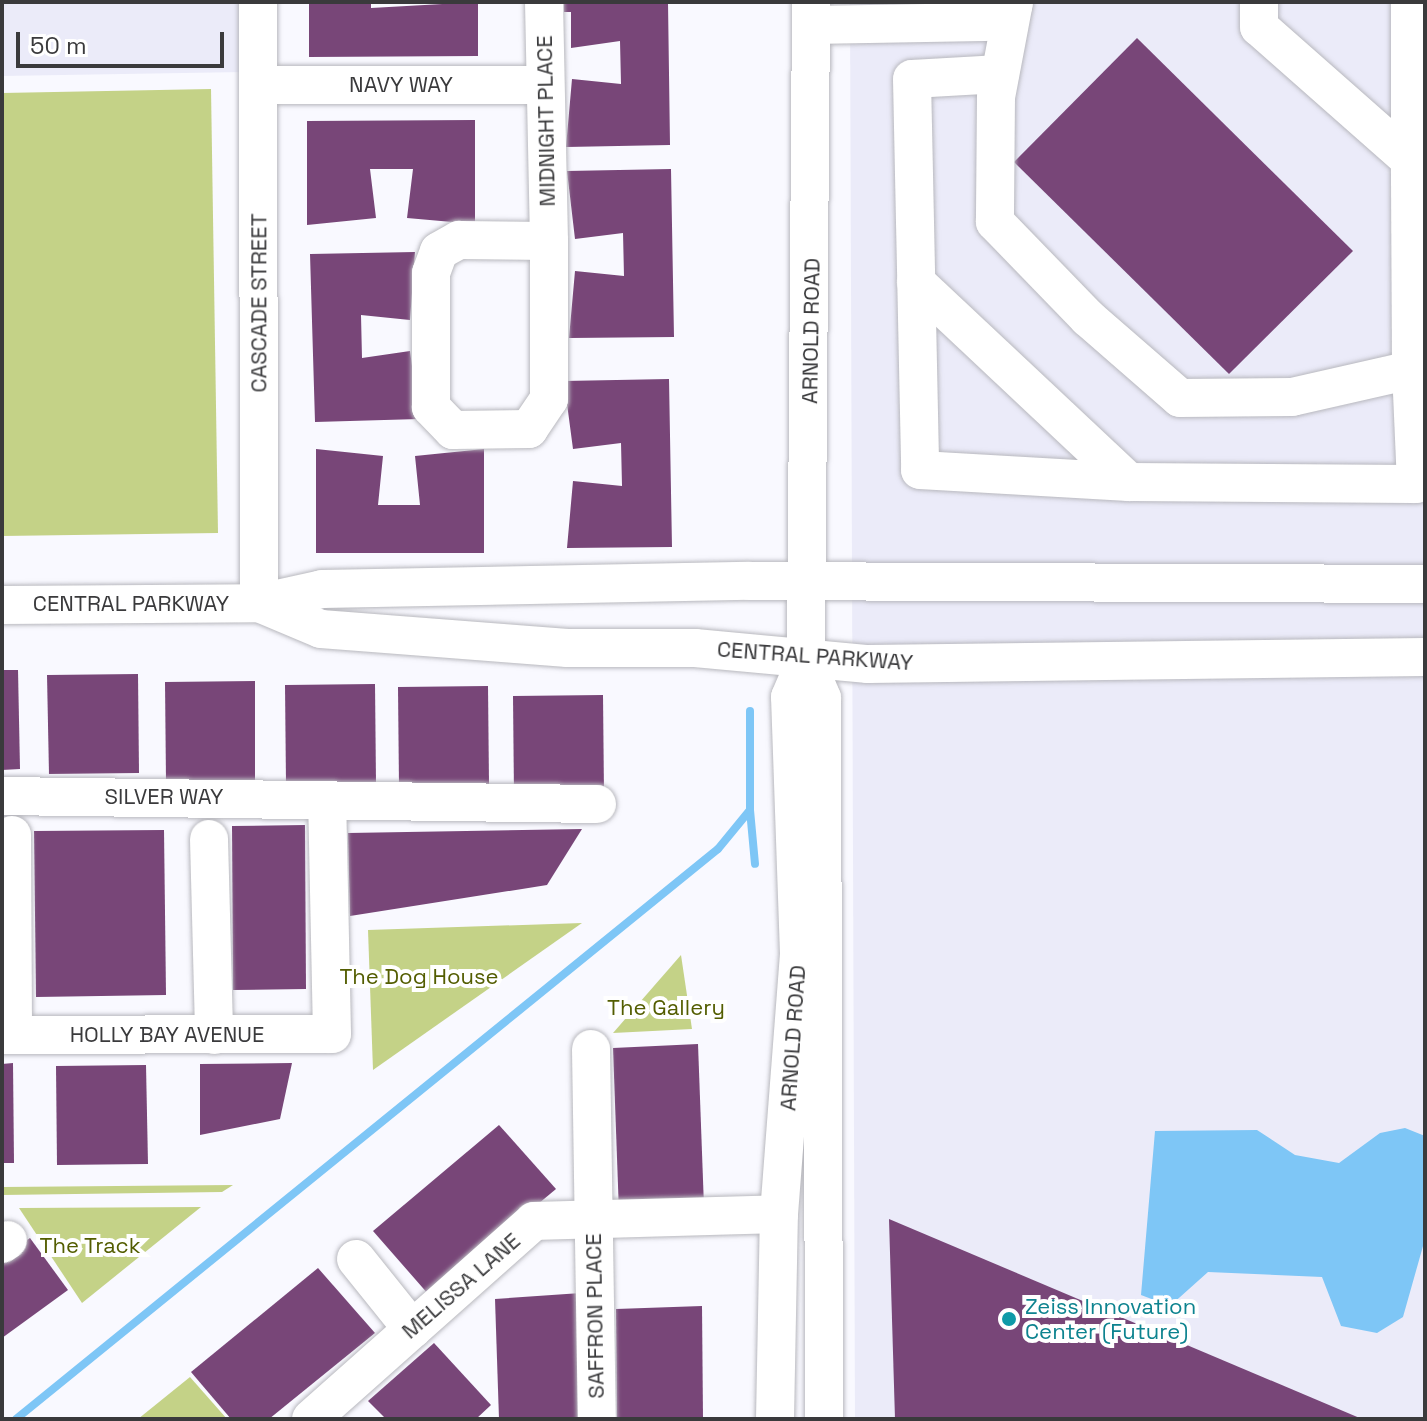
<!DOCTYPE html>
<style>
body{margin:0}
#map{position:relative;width:1427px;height:1421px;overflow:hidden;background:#f9f9ff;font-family:"Space Grotesk",sans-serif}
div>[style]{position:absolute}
.built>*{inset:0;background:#ebebf9}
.green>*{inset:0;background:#c4d287}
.water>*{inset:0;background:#7ec6f6}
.stream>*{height:8px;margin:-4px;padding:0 4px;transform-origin:4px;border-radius:4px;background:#7ec6f6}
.building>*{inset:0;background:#784678}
.roads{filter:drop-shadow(0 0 2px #b8b8be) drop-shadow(0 0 2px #b8b8be)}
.minor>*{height:38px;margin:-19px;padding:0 19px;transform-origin:19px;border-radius:19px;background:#fff}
.dots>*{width:22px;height:22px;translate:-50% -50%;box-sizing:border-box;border:4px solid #fff;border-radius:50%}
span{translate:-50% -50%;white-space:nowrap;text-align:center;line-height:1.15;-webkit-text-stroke:8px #fff;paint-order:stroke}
.street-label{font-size:22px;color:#3a3a3c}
.park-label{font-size:22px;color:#535d01}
.culture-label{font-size:22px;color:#0d838f}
.left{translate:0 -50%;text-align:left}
.frame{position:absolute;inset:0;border:4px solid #3a3a3c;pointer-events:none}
.scale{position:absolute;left:16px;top:32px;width:208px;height:36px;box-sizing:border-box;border:4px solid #3a3a3c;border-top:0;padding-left:10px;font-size:24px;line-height:28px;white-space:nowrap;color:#3a3a3c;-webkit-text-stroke:6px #fff;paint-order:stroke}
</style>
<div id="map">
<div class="built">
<i style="clip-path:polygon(2px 2px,241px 2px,244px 72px,2px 76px)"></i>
<i style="clip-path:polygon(850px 2px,1425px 2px,1425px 1419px,855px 1419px)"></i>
</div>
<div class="green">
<i style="clip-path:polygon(211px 89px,218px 533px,2px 536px,2px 93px)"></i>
<i style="clip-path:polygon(582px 923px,373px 1070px,368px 930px)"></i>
<i style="clip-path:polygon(681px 955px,692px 1029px,613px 1033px)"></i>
<i style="clip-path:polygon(233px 1185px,222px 1192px,2px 1195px,2px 1187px)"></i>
<i style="clip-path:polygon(201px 1207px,82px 1303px,19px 1208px)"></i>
<i style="clip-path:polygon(190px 1377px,227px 1419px,138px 1419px)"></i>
</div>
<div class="water">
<i style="clip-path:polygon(1405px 1128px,1425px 1136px,1425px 1239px,1403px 1317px,1377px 1333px,1341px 1326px,1322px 1277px,1208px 1272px,1170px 1306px,1141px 1295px,1155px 1131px,1257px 1130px,1295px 1155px,1339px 1163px,1380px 1133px)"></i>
</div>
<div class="stream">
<i style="left:750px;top:810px;width:54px;rotate:84.7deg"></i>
<i style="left:16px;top:1419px;width:904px;rotate:-39.08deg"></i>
<i style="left:718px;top:849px;width:50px;rotate:-50.6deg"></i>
<i style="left:750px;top:810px;width:99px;rotate:-90deg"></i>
</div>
<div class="building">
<i style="clip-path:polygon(309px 2px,371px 2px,371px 8px,478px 2px,478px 56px,309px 57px)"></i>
<i style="clip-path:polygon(564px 2px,668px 2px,670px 145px,566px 147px,572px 79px,621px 84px,620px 41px,571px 48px,571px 12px,564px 12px)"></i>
<i style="clip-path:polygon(1137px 38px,1353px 251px,1229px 374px,1014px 162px)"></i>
<i style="clip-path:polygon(475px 120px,475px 224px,407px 218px,413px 169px,370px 169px,376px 218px,307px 225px,307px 121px)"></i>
<i style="clip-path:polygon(671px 169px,674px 337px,569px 338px,575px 271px,624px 276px,623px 233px,575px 239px,567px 171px)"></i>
<i style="clip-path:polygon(415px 252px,410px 320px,361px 315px,362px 358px,410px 351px,419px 419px,315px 422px,310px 254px)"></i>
<i style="clip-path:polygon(669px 379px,672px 547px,567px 548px,573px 481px,622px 486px,621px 443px,573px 449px,564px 381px)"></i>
<i style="clip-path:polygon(316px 449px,383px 456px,378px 505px,420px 505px,415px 456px,484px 449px,484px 553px,316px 553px)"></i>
<i style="clip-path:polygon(2px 670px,18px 670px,20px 769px,2px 770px)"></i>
<i style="clip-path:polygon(138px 674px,139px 773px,49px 774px,47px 675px)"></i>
<i style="clip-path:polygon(255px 681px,255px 780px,166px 781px,165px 682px)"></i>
<i style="clip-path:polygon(375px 684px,376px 783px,286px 784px,285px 685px)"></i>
<i style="clip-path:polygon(488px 686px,489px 785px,399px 786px,398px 687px)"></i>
<i style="clip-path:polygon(603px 695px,604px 795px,514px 795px,513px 696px)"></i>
<i style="clip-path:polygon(305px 825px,306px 989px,233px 990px,232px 826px)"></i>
<i style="clip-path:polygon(582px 829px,547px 885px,350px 916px,348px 833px)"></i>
<i style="clip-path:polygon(164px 830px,166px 995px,36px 997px,34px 831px)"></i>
<i style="clip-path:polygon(698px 1044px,704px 1207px,619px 1213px,613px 1048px)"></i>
<i style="clip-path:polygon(13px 1063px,14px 1163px,2px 1163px,2px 1064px)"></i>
<i style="clip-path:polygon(292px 1063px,280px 1119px,200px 1135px,200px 1064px)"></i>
<i style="clip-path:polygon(146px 1065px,148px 1164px,57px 1165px,56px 1066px)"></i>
<i style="clip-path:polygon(499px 1125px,556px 1189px,429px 1295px,373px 1231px)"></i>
<i style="clip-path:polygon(889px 1219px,1362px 1419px,895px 1419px)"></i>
<i style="clip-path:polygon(30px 1238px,68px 1290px,2px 1338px,2px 1258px)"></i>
<i style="clip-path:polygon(318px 1268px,375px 1333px,269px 1419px,231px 1419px,191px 1372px)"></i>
<i style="clip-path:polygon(581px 1293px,584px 1419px,499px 1419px,495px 1299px)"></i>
<i style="clip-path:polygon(702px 1306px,703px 1419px,617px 1419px,616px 1309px)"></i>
<i style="clip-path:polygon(434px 1343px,491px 1405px,476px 1419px,386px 1419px,368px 1401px)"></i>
</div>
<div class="roads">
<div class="minor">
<i style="left:258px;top:2px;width:601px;rotate:89.9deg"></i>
<i style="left:544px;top:2px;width:239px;rotate:88.8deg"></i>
<i style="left:549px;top:241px;width:158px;rotate:90deg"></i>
<i style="left:549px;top:399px;width:36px;rotate:124deg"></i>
<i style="left:529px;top:429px;width:76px;rotate:179.2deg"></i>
<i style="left:453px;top:430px;width:32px;rotate:-134deg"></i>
<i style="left:431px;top:407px;width:134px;rotate:-90deg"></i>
<i style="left:431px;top:273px;width:23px;rotate:-70deg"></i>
<i style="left:439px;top:251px;width:23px;rotate:-29deg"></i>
<i style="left:459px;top:240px;width:90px;rotate:0.6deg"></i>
<i style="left:1014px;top:2px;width:97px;rotate:100.7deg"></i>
<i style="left:996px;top:97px;width:125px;rotate:90.5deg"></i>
<i style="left:995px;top:222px;width:134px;rotate:45.9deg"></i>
<i style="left:1088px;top:318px;width:122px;rotate:41deg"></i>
<i style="left:1180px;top:398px;width:112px;rotate:-0.5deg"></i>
<i style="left:1292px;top:397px;width:122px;rotate:-12.8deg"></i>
<i style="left:1411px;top:370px;width:210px;rotate:-90.3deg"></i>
<i style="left:1410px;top:160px;width:201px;rotate:-138.6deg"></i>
<i style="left:1259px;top:27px;width:25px;rotate:-90deg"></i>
<i style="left:1410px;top:2px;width:158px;rotate:90deg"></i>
<i style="left:811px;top:25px;width:173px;rotate:-1deg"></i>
<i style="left:984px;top:22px;width:34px;rotate:-30deg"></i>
<i style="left:1000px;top:74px;width:88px;rotate:176.7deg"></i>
<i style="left:912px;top:79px;width:391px;rotate:88.8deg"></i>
<i style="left:920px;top:470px;width:209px;rotate:3.3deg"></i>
<i style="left:1129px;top:482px;width:287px;rotate:0.4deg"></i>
<i style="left:1416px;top:484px;width:114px;rotate:-92.5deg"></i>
<i style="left:258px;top:85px;width:287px"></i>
<i style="left:916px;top:282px;width:292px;rotate:43.2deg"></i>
<i style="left:259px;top:603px;width:67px;rotate:22.8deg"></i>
<i style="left:321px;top:629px;width:247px;rotate:4.4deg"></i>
<i style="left:567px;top:648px;width:128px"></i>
<i style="left:695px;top:648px;width:174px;rotate:5.3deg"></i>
<i style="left:868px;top:664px;width:557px;rotate:-0.72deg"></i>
<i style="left:2px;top:605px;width:257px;rotate:-0.4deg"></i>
<i style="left:259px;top:603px;width:65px;rotate:-12.5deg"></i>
<i style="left:322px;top:589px;width:427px;rotate:-1.1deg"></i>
<i style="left:749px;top:581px;width:676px;rotate:0.25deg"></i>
<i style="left:806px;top:660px;width:41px;rotate:67.2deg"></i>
<i style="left:822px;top:698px;width:721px;rotate:89.84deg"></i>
<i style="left:2px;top:796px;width:595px;rotate:0.77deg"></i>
<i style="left:12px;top:835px;width:200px;rotate:89.7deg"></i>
<i style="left:209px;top:839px;width:196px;rotate:88.5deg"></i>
<i style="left:2px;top:1035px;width:330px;rotate:-0.2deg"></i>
<i style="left:332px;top:1034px;width:233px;rotate:-91.2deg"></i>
<i style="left:591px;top:1049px;width:370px;rotate:89.1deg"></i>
<i style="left:2px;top:1244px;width:7px;rotate:-34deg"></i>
<i style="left:356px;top:1259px;width:90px;rotate:51.3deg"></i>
<i style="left:311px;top:1419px;width:298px;rotate:-41.6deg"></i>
<i style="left:534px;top:1221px;width:245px;rotate:-1.6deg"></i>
<i style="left:775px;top:1419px;width:205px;rotate:-88.9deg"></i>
<i style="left:779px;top:1214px;width:261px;rotate:-85.6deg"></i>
<i style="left:799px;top:954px;width:257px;rotate:-92deg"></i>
<i style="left:790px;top:697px;width:40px;rotate:-66.6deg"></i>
<i style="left:806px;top:660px;width:658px;rotate:-89.56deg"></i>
</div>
</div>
<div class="dots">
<i style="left:1009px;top:1319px;background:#0f9aa8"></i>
</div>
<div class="street-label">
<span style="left:401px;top:85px">NAVY WAY</span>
<span style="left:546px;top:121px;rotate:-91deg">MIDNIGHT PLACE</span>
<span style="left:259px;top:303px;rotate:-90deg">CASCADE STREET</span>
<span style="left:811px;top:331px;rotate:-89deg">ARNOLD ROAD</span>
<span style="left:131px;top:604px">CENTRAL PARKWAY</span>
<span style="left:815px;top:656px;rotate:4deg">CENTRAL PARKWAY</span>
<span style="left:164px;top:797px">SILVER WAY</span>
<span style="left:167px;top:1035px">HOLLY BAY AVENUE</span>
<span style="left:793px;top:1038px;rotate:-86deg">ARNOLD ROAD</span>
<span style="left:461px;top:1286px;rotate:-41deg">MELISSA LANE</span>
<span style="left:595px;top:1316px;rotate:-91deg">SAFFRON PLACE</span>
</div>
<div class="park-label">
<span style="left:419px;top:977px">The Dog House</span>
<span style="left:666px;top:1008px">The Gallery</span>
<span style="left:90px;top:1246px">The Track</span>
</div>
<div class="culture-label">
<span class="left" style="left:1025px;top:1319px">Zeiss Innovation<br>Center (Future)</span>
</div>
<div class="frame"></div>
<div class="scale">50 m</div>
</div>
